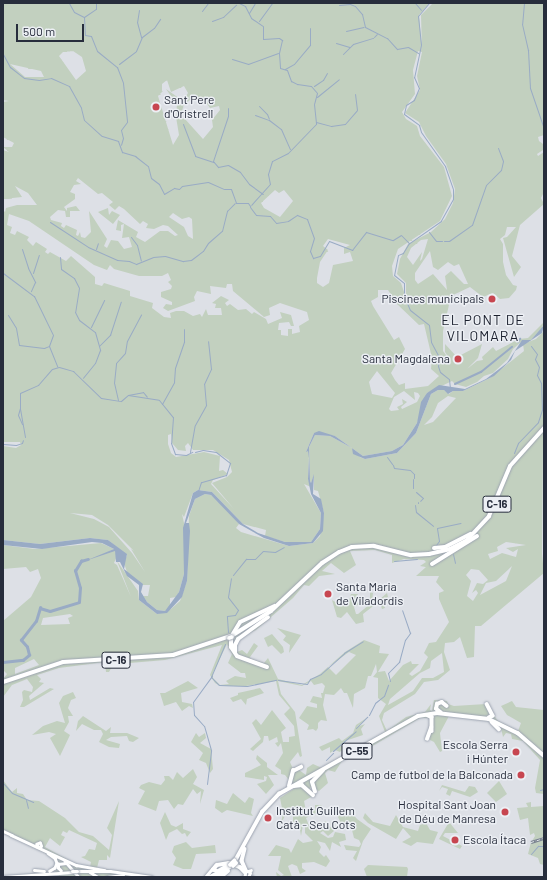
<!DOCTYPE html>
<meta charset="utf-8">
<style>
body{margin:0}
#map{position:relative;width:547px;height:880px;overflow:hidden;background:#dde0e6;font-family:Barlow,sans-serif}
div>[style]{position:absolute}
.green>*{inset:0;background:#c2d0bf}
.water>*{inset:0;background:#99abc5}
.stream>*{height:1px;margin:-0.5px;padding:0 0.5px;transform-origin:0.5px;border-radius:0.5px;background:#99abc5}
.canal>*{height:2px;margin:-1px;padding:0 1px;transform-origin:1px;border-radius:1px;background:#99abc5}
.river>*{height:2.5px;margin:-1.25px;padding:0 1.25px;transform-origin:1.25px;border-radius:1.25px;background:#99abc5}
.roads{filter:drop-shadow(0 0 1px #9da4b1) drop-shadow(0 0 1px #9da4b1)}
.secondary>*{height:2.5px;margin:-1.25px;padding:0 1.25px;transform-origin:1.25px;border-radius:1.25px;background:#fff}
.primary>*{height:3px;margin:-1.5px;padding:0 1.5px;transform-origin:1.5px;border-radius:1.5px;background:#fff}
.trunk>*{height:3.5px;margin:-1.75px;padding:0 1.75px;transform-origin:1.75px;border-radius:1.75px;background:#fff}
.motorway>*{height:4px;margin:-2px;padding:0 2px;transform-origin:2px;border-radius:2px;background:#fff}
.rail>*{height:2.5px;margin-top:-1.25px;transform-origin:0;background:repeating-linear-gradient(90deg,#eceff4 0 3px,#777f8f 0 6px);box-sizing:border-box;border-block:1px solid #777f8f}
.bridges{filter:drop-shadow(0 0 1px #9da4b1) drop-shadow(0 0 1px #9da4b1)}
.primary-bridge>*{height:3px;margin:-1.5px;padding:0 1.5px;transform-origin:1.5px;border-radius:1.5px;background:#fff}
.trunk-bridge>*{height:3.5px;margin:-1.75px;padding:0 1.75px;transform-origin:1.75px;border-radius:1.75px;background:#fff}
.motorway-bridge>*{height:4px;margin:-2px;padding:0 2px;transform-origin:2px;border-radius:2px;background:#fff}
.dots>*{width:11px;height:11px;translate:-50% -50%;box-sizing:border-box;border:2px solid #eceff4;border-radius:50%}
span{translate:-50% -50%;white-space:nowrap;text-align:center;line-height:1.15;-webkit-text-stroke:3px #eceff4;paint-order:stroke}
.shield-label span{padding:1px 3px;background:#eceff4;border:1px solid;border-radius:3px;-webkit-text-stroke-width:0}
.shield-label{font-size:11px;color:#272d3c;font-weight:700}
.poi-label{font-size:12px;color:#272d3c}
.left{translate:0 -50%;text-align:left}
.right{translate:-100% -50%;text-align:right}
.quarter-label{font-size:14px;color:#1a1f2d;letter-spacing:1px}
.frame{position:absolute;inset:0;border:4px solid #272d3c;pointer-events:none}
.scale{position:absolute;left:16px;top:24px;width:68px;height:18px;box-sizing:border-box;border:2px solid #272d3c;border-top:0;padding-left:5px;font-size:12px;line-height:14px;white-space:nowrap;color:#272d3c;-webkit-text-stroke:3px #eceff4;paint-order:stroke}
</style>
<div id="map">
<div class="green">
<i style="clip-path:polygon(evenodd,3px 3px,430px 3px,419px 15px,422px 51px,421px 15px,432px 4px,544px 3px,544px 135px,538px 137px,539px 141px,543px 144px,543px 150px,537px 154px,538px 156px,544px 152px,544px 192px,541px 198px,544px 204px,520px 225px,512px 256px,521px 267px,514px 277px,503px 238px,507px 237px,516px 227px,507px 227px,505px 235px,500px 239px,503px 244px,503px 262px,506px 275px,513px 285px,517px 286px,516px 290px,509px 298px,500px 299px,493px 293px,483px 297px,470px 287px,451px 296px,443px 331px,443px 351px,452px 363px,445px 352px,445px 344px,457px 357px,482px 344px,478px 358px,467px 369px,477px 361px,483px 360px,482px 357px,493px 347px,496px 351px,519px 339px,528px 338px,544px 322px,542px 328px,531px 340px,521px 342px,513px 349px,508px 359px,493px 373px,484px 376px,477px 382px,466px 387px,455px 384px,452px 381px,427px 393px,417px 423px,403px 445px,392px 451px,363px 456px,335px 436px,314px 433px,306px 452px,308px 450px,309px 456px,308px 479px,311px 487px,304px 484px,321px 513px,320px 529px,311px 542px,285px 542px,265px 536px,266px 530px,243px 524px,212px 492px,198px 490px,193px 493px,184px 517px,182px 514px,184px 523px,184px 574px,179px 592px,176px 597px,170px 598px,170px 607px,165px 611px,157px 610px,147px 602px,143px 596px,148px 596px,150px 585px,143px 585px,127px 572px,124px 563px,127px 555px,108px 540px,90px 538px,40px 544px,3px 540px,3px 446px,16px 448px,21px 445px,20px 442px,3px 442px,3px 210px,5px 212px,6px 208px,17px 205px,37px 205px,28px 193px,15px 186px,22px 197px,3px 199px,3px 150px,9px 152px,3px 147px,12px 147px,14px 143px,3px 137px,3px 102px,9px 101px,3px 100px,3px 3px,73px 51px,82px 57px,86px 71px,76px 80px,59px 56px,63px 52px,73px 51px,3px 3px,418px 51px,422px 52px,417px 76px,420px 90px,405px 113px,419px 122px,426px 136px,446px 164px,455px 189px,453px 203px,445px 219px,431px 232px,408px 244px,400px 259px,397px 274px,406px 283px,406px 298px,401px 283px,393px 276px,392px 266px,398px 249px,440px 221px,452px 196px,444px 167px,420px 136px,417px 126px,406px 119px,402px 112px,415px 94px,413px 70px,418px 51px,3px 3px,10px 64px,41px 71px,44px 77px,25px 77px,10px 64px,3px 3px,167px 80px,171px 92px,184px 86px,188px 93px,183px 101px,166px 89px,171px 96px,180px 101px,177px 104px,176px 117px,179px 135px,173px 145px,158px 96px,162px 92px,162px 84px,167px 80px,3px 3px,203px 98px,210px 108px,219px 106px,220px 110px,212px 120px,213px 127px,203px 139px,185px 119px,180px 118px,184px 104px,190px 100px,203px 98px,3px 3px,78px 178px,98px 194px,102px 193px,113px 202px,109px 205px,115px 210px,119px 206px,124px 209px,140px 224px,143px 221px,148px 224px,146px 228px,154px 229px,163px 225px,168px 226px,178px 235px,175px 236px,168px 231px,160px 231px,145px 242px,136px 237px,138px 232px,118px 220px,116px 230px,121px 231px,121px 225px,124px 224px,122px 238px,129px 237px,132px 247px,124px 249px,118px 241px,111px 240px,107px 248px,104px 246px,107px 239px,89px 211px,91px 232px,85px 238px,81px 237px,80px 232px,78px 236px,76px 235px,77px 230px,66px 225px,64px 228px,61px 226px,62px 223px,51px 220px,50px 217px,58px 210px,65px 211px,66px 217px,70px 217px,70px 211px,80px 211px,76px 206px,67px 208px,67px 211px,64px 207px,75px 199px,75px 194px,70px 192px,74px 185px,81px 184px,76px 181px,78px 178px,3px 3px,275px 190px,279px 193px,284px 190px,293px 201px,280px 217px,264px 208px,261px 203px,275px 190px,3px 3px,173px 213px,182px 219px,189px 217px,192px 219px,193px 239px,188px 236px,184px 227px,169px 217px,173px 213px,3px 3px,9px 214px,29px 221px,94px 265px,107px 270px,110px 265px,114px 269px,139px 276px,162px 276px,168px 273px,171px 280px,168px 282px,172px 286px,171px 289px,161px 292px,161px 297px,172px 302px,172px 305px,166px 304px,163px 308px,168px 311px,195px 301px,194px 297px,197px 291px,211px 294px,210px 286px,226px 288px,227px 284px,232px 284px,233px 291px,264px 317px,270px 315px,269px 308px,280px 303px,307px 312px,309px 320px,299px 326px,300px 332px,292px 334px,292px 329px,288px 329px,288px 336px,281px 335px,281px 330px,278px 330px,279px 323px,289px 322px,291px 326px,294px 326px,291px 315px,280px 312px,282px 318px,268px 324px,266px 319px,254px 312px,252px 314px,246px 309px,238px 310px,230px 304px,227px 306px,225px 303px,229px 300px,221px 296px,212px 303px,216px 304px,215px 308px,221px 308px,222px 315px,208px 315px,206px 309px,202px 317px,200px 314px,193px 316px,184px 311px,176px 311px,170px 313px,171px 318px,164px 317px,152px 308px,153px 303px,130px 296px,130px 291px,104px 283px,102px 286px,95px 284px,95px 277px,71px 256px,66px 261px,50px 252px,48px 254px,45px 252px,47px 249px,36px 242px,33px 246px,27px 240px,29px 237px,17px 231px,15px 235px,10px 233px,12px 227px,7px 225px,9px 214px,3px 3px,328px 239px,350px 245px,344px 248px,344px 254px,350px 252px,353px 261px,333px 265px,329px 283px,323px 287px,317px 283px,317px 278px,320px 262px,328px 250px,323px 246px,328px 239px,3px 3px,428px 239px,422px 259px,420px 261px,422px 252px,413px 265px,407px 257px,411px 248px,421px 240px,428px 239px,3px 3px,430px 251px,433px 267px,438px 270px,448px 262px,454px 266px,459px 264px,468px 284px,464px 284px,451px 271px,445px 276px,447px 290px,433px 274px,418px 284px,415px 280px,415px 273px,430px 251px,3px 3px,378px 290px,388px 290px,397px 304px,419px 325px,424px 324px,432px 358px,431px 369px,439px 376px,428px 386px,405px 389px,405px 383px,399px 385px,395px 380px,391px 373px,405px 349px,399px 337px,394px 340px,373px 306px,371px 301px,378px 297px,378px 290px,3px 3px,377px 371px,395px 393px,392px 398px,372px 394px,369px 382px,377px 371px,3px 3px,404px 391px,415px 400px,414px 392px,418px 393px,420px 396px,417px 402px,402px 409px,401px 407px,407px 402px,402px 399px,403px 404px,397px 407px,399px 410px,391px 411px,389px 409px,394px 397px,404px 391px,3px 3px,171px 434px,172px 443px,178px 450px,186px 451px,185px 446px,188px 443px,193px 450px,213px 450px,229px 460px,232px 472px,227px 477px,212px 483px,234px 509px,211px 484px,213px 480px,228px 474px,223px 470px,219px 471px,220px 456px,204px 452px,176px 457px,171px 453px,168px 444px,168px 435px,171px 434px,3px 3px,70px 513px,92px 515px,108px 525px,134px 551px,131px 549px,145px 572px,132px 553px,109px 527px,94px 519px,70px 513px)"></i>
<i style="clip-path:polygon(108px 208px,109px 215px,112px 211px,120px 215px,113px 224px,98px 212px)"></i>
<i style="clip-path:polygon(evenodd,544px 331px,542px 554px,544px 573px,481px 626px,475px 626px,474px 657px,467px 658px,460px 637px,454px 642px,445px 643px,444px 652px,450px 670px,438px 680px,424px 682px,415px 694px,384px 713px,382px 720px,387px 731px,406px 717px,425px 712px,431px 704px,430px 710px,432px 711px,434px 700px,447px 701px,448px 704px,454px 706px,486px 704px,498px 721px,518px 731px,521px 723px,507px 715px,501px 706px,512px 701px,516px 707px,544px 710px,544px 794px,536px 793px,535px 788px,540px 760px,523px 741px,512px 739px,511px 734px,506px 733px,503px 737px,501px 728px,489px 721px,449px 716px,440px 733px,442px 751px,440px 752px,434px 742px,430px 740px,430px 718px,420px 718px,376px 744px,342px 761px,335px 772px,328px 770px,325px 773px,328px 783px,319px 791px,311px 787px,308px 790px,313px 796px,304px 801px,306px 811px,315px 810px,315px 805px,321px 805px,324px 809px,306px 818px,310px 828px,317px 830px,315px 828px,325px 821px,334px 831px,328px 836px,323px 831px,320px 833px,328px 838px,333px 837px,335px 832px,345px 834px,346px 840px,339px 842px,341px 847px,332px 842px,330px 851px,325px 843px,317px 841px,321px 847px,319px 852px,324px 857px,326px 855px,330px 861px,326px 867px,314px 862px,302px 863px,302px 868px,306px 871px,300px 874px,297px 866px,292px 864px,288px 866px,292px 877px,277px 877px,276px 872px,281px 876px,284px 875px,278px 870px,281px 856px,268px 856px,276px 845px,289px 849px,291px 853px,298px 839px,303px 843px,313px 841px,305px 833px,305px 824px,303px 825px,301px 836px,299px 824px,293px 824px,293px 816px,299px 813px,290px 807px,281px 823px,283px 813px,280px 798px,295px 788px,285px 775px,281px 774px,281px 770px,275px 766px,283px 753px,281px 743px,278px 747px,275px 743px,278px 742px,277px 737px,269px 741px,268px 736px,264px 736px,263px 742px,253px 751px,250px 749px,261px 739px,252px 723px,256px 719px,261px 725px,272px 710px,286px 728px,281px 732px,283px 742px,289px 742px,289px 737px,295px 736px,294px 726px,284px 714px,290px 708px,279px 695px,276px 681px,246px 686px,220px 686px,215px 683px,210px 675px,222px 645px,165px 660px,118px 664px,113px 665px,109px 672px,106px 672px,105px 662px,59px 668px,37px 675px,41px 679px,39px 682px,44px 683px,29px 696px,30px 700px,50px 688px,54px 689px,24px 707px,20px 707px,23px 700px,22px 692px,24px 690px,32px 692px,33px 687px,27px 679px,12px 685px,3px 697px,3px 679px,7px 674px,3px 670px,3px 621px,31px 597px,41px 578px,38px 569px,30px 572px,26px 567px,3px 569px,3px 545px,35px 549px,101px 543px,114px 549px,110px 551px,115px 551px,117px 556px,114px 563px,117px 565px,131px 597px,117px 561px,138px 591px,139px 600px,157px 614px,171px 609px,180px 601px,187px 581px,189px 516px,195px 499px,205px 494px,211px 495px,231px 514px,239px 524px,236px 528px,241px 532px,289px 546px,313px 543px,320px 536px,324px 513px,318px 491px,314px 490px,314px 475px,311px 483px,310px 481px,309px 447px,315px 435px,330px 436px,352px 448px,360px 457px,357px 456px,365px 459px,397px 453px,416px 433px,431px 394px,438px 390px,444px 390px,449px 394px,453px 391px,463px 391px,490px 378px,524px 351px,523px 344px,536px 339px,544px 331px,448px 396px,456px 398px,433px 422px,424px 425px,432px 417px,438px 403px,448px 396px,544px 331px,506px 542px,526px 545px,506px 548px,513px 552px,518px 549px,516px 557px,502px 553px,490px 559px,488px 554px,498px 551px,497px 547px,506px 542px,544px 331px,375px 550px,392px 555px,392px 563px,404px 559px,424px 560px,426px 562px,420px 566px,426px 567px,416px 576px,439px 576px,436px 582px,444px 591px,439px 593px,439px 599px,449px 622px,436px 642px,429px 643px,424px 653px,428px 657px,420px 671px,412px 676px,409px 674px,419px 664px,412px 664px,411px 661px,403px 665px,389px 681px,385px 671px,378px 672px,389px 654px,379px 653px,380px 646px,364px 640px,345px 652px,320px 674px,302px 685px,278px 679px,268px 658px,264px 663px,251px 659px,250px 657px,258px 646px,254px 643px,247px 654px,242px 650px,237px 652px,236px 645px,243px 636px,256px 630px,293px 598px,304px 585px,309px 586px,319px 576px,335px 574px,322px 571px,331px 563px,344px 573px,356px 565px,350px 551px,375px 550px,544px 331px,512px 566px,506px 581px,480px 595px,486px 583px,496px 581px,512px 566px,544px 331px,471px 569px,479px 570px,488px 580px,483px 584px,477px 583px,472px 593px,476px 590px,478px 593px,473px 601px,467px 596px,471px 581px,466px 575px,471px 569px,544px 331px,70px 614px,73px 616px,68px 618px,70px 624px,41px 625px,43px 618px,70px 614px,544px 331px,227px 644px,232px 654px,228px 663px,241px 673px,245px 673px,246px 678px,235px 676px,226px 681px,229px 684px,220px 685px,213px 678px,213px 673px,227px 644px,544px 331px,349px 652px,356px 655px,336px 675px,328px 667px,349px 652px,544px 331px,442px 653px,444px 672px,433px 678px,422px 678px,413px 691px,388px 705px,390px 699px,420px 673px,430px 668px,431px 661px,442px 653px,544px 331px,34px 659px,39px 665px,15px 674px,15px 668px,34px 659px,544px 331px,376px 664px,377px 672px,373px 677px,378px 678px,378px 698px,386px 704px,379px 716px,385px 732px,322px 768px,313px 764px,307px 768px,306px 775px,299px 770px,294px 772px,292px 780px,290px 773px,293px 769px,290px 762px,298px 752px,300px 757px,302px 756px,295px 712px,281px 694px,278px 681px,302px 686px,311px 681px,314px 685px,322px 683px,325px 686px,323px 693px,321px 693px,322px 698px,313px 696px,310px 702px,317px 704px,317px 708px,307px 706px,299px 718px,309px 725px,307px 730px,313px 729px,316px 731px,318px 728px,318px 723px,321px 720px,327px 721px,323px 705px,325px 694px,334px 695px,341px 688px,344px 693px,347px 693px,353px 708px,354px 694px,365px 688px,368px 676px,371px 676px,376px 664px)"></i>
<i style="clip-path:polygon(370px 592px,373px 593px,372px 601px,378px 600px,373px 605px,387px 593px,388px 597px,383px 601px,385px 608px,382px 609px,380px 603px,372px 607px,363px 614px,364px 622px,356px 624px,347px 612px,341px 618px,337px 617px,332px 600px,340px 605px,349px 601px,351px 594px,358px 594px,354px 601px,361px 603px,354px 607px,356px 614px,358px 614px,370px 604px)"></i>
<i style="clip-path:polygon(277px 628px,301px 635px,289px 653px,290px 645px,283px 640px,286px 636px)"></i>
<i style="clip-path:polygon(272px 634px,283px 647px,284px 652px,281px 654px,272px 645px,268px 647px,264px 638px)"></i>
<i style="clip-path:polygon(188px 681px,198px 688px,181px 693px,182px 702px,192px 704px,193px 708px,189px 706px,182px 711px,176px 702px,164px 706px,160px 693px,165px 693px)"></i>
<i style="clip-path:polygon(260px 688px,264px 693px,247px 699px,246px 705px,241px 699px,233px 702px,230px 698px,238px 695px,238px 693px)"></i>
<i style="clip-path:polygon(73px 692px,76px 698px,71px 700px,68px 708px,73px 716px,68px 716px,69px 722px,64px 731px,70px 735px,60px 756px,50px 738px,56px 734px,49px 732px,32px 735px,43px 726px,57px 721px,65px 723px,59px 703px,63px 696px)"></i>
<i style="clip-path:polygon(83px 716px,106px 731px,111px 727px,110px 733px,127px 733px,139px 738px,133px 742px,129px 741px,127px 736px,111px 737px,106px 740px,120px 744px,119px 748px,109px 747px,99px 742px,103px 734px,101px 730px,94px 730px,82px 724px,76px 731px,78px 721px)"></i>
<i style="clip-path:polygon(368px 717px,357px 727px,365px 724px,361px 729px,363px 735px,345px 741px,344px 748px,340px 752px,335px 750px,330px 753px,330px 747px,322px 751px,319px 747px,339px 738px,342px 741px,353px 733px,356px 725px)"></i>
<i style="clip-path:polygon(196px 733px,199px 737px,205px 733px,206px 738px,200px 743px,211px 749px,213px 769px,210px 773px,206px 763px,199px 760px,203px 753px,191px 742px)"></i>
<i style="clip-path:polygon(257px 755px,267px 763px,267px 767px,278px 775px,268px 775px,274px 785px,266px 794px,257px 784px,266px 781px,267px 777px,264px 776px,264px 780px,245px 777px,245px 773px,261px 765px,256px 759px)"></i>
<i style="clip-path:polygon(193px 769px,197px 777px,193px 784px,204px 790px,200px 804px,201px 791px,197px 794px,193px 789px,183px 805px,178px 804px,174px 809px,168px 800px,159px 801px,156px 811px,138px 804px,145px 791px,139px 788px,141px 785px,149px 782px,161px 785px,165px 780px,164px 776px,169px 776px,173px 780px,177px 772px,183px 778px)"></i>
<i style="clip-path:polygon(evenodd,3px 780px,12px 792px,17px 788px,17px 793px,23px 794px,27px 800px,39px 801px,65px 818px,79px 832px,93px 836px,109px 850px,112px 835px,107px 828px,119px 801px,110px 858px,107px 855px,107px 860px,99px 860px,97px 868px,157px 877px,61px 877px,55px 873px,57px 863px,53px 857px,3px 832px,3px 780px,69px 830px,97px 843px,95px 850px,89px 849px,85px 856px,81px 857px,91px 862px,90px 867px,77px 865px,45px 847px,50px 838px,60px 846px,65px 837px,61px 835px,63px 831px,67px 833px,69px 830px)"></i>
<i style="clip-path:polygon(499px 781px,507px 794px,496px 802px,487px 793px)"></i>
<i style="clip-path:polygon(442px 785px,465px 792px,469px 786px,475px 787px,478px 792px,470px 797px,452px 791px,450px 796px,446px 794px,448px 789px,442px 787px,439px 791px)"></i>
<i style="clip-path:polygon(233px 793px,245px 803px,249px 797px,254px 799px,251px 813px,253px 816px,227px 810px,222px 813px,215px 808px,216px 800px,227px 804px)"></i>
<i style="clip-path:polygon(531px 802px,531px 807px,544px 806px,544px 837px,532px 841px,535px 836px,534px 833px,530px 835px,528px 818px,520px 820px,517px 808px,528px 807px,526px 803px)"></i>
<i style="clip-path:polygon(342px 808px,346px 820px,344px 811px,348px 808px,357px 819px,371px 829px,363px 841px,356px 861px,353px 858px,357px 851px,346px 850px,344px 845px,359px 847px,361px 844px,359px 840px,354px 838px,352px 830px,342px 825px,335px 811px)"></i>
<i style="clip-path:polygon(165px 812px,171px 825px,176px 827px,183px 823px,183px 829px,191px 832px,187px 837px,185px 833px,182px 834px,177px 829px,169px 833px,166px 840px,160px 823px)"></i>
<i style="clip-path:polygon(365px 813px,373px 822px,390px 826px,396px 815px,403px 827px,418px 831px,420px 825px,426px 823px,430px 830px,438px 832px,433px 844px,417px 842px,411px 846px,402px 842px,411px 837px,403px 828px,396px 839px,368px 823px,363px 818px)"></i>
<i style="clip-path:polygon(449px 822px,458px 833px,445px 833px,443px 836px,462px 846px,460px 849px,439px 839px)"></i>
<i style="clip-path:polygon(544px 838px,544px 865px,540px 864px,538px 858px,528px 854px,531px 842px)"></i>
<i style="clip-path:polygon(186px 842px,192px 848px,215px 845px,216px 853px,196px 854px,191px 869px,183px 869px,173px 865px,176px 858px,172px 852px,174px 846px)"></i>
<i style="clip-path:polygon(368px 865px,407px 867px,408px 869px,407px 877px,367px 877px,364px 869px)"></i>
</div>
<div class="water">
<i style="clip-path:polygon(544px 325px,542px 333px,515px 351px,511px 360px,494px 376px,463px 391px,453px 391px,448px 394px,444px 390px,438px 390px,431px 394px,416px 433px,397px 453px,365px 459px,353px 454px,352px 448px,330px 436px,315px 435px,309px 447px,310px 481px,311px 483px,314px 474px,313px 494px,321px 499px,324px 513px,323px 531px,313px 543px,289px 546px,264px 538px,239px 524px,211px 495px,205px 494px,195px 499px,186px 523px,189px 523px,190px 531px,187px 581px,182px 597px,167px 613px,157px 614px,139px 600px,139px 585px,127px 576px,120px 562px,116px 562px,115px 551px,85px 561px,114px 549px,102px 543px,92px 542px,42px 549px,3px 545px,3px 540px,40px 544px,90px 538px,108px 540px,127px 554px,124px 569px,143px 584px,141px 592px,147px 602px,157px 610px,165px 611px,179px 592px,184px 574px,183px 528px,193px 493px,198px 490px,212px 492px,243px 524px,258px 533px,285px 542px,311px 542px,320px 529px,321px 513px,311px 494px,308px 479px,309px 458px,308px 451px,306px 452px,314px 433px,319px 431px,335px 436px,363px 456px,392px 451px,403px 445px,417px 423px,421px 402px,427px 393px,439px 385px,465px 389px,486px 379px,507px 363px,522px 340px,531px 340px)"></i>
</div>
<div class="stream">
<i style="left:69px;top:3px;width:10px;rotate:61deg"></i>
<i style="left:74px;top:12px;width:11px;rotate:27deg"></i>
<i style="left:84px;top:17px;width:18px;rotate:87deg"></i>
<i style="left:85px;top:35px;width:6px;rotate:9deg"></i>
<i style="left:91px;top:36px;width:16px;rotate:68deg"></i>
<i style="left:97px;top:51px;width:26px;rotate:39deg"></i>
<i style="left:117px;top:67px;width:17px;rotate:69deg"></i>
<i style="left:123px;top:83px;width:39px;rotate:84deg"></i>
<i style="left:127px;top:122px;width:10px;rotate:127deg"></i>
<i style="left:121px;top:130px;width:8px;rotate:76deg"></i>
<i style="left:123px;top:138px;width:7px;rotate:106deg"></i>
<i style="left:239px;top:3px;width:7px;rotate:27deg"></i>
<i style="left:245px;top:6px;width:13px;rotate:63deg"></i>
<i style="left:251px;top:18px;width:14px;rotate:34deg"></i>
<i style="left:263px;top:26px;width:13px;rotate:90deg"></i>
<i style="left:263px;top:39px;width:16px;rotate:-4deg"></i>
<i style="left:279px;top:38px;width:4px;rotate:34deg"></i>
<i style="left:282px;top:40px;width:13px;rotate:103deg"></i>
<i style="left:279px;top:53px;width:15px;rotate:86deg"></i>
<i style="left:280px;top:68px;width:7px;rotate:16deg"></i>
<i style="left:287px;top:70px;width:12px;rotate:70deg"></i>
<i style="left:291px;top:81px;width:7px;rotate:27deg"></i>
<i style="left:297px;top:84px;width:14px;rotate:8deg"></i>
<i style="left:311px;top:86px;width:9px;rotate:49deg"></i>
<i style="left:317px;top:93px;width:11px;rotate:105deg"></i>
<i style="left:314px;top:104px;width:20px;rotate:84deg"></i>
<i style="left:316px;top:124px;width:40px;rotate:134deg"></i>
<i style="left:288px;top:153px;width:18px;rotate:153deg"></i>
<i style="left:272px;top:161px;width:14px;rotate:107deg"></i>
<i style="left:268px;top:174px;width:10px;rotate:79deg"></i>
<i style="left:270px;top:184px;width:28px;rotate:132deg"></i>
<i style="left:415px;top:3px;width:9px;rotate:49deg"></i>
<i style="left:429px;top:3px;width:17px;rotate:130deg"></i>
<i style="left:418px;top:16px;width:29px;rotate:84deg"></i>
<i style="left:421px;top:45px;width:33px;rotate:102deg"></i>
<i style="left:414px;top:77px;width:12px;rotate:66deg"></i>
<i style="left:419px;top:88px;width:13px;rotate:113deg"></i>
<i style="left:414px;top:100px;width:9px;rotate:148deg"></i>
<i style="left:406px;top:105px;width:9px;rotate:103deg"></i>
<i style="left:404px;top:114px;width:19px;rotate:36deg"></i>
<i style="left:419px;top:125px;width:7px;rotate:74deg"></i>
<i style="left:421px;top:132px;width:42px;rotate:54.8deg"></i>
<i style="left:445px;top:166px;width:24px;rotate:71deg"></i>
<i style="left:453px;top:189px;width:10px;rotate:90deg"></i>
<i style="left:453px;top:199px;width:25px;rotate:119deg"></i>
<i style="left:441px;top:221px;width:39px;rotate:145deg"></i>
<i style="left:409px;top:243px;width:12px;rotate:121deg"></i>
<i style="left:403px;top:253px;width:5px;rotate:158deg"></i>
<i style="left:398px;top:255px;width:20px;rotate:101deg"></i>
<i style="left:394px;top:275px;width:13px;rotate:39deg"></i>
<i style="left:404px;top:283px;width:13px;rotate:90deg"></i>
<i style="left:404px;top:296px;width:15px;rotate:67deg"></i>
<i style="left:410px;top:310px;width:24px;rotate:38deg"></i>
<i style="left:429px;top:325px;width:17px;rotate:83deg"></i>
<i style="left:431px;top:342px;width:17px;rotate:62deg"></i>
<i style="left:439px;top:357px;width:9px;rotate:96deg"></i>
<i style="left:438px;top:366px;width:6px;rotate:72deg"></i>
<i style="left:440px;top:372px;width:11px;rotate:38deg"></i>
<i style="left:449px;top:379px;width:10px;rotate:84deg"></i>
<i style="left:524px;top:3px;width:21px;rotate:95deg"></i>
<i style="left:522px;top:24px;width:27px;rotate:77deg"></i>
<i style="left:528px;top:50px;width:38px;rotate:87deg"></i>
<i style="left:530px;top:88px;width:43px;rotate:71.1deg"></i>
<i style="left:339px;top:5px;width:11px;rotate:-5deg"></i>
<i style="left:350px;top:4px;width:5px;rotate:22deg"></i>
<i style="left:355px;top:6px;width:11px;rotate:49deg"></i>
<i style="left:362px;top:14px;width:13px;rotate:77deg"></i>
<i style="left:365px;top:27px;width:25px;rotate:27deg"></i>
<i style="left:387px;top:38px;width:15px;rotate:48deg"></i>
<i style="left:397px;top:49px;width:11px;rotate:-10deg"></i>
<i style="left:408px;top:47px;width:12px;rotate:31deg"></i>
<i style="left:139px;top:10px;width:12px;rotate:99deg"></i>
<i style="left:137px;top:22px;width:16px;rotate:75deg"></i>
<i style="left:202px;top:11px;width:10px;rotate:-53deg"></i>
<i style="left:249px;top:13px;width:12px;rotate:-59deg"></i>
<i style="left:84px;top:17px;width:14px;rotate:-34deg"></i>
<i style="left:96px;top:9px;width:6px;rotate:-90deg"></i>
<i style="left:212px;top:21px;width:12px;rotate:-20deg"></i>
<i style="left:223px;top:17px;width:18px;rotate:-43deg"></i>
<i style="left:259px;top:21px;width:22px;rotate:-54deg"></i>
<i style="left:346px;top:31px;width:18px;rotate:-13deg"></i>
<i style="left:374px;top:37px;width:4px;rotate:-45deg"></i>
<i style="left:336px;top:43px;width:14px;rotate:17deg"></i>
<i style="left:3px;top:54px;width:15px;rotate:62deg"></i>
<i style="left:10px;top:67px;width:18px;rotate:38deg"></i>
<i style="left:24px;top:78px;width:15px;rotate:8deg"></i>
<i style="left:39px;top:80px;width:12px;rotate:-9deg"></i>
<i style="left:51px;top:78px;width:20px;rotate:24deg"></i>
<i style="left:69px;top:86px;width:25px;rotate:61deg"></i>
<i style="left:81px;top:108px;width:12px;rotate:76deg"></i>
<i style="left:84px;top:120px;width:24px;rotate:42deg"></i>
<i style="left:102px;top:136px;width:17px;rotate:17deg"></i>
<i style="left:118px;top:141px;width:12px;rotate:70deg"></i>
<i style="left:122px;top:152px;width:14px;rotate:17deg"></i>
<i style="left:135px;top:156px;width:16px;rotate:38deg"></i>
<i style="left:148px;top:166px;width:12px;rotate:76deg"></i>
<i style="left:151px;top:178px;width:10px;rotate:37deg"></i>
<i style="left:159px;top:184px;width:11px;rotate:63deg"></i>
<i style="left:164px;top:194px;width:12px;rotate:-31deg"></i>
<i style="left:174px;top:188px;width:5px;rotate:11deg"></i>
<i style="left:179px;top:189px;width:4px;rotate:-45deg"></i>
<i style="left:182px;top:186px;width:26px;rotate:-9deg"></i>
<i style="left:208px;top:182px;width:17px;rotate:24deg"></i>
<i style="left:224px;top:189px;width:7px"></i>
<i style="left:231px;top:189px;width:15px;rotate:70deg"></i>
<i style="left:236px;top:203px;width:12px"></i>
<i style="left:248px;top:203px;width:4px;rotate:56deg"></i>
<i style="left:343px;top:54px;width:14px;rotate:-45deg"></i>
<i style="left:353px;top:44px;width:21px;rotate:-17deg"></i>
<i style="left:232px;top:59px;width:17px;rotate:17deg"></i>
<i style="left:248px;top:64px;width:32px;rotate:-20deg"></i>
<i style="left:119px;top:64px;width:21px;rotate:-37deg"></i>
<i style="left:136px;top:51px;width:15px;rotate:-67deg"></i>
<i style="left:142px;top:37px;width:15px;rotate:-37deg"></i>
<i style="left:154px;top:28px;width:11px;rotate:-56deg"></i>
<i style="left:285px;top:69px;width:10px;rotate:-29deg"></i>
<i style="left:294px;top:64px;width:25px;rotate:-50deg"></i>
<i style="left:310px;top:45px;width:17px;rotate:-90deg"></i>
<i style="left:314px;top:86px;width:11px;rotate:-34deg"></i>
<i style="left:323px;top:80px;width:8px;rotate:-60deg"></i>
<i style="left:317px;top:97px;width:28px;rotate:-39deg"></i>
<i style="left:259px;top:106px;width:11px;rotate:45deg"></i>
<i style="left:267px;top:114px;width:5px;rotate:68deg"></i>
<i style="left:228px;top:108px;width:8px;rotate:90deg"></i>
<i style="left:228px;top:116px;width:47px;rotate:108.4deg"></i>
<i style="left:213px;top:161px;width:8px;rotate:50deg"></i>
<i style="left:218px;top:167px;width:10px;rotate:-11deg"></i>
<i style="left:228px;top:165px;width:14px;rotate:30deg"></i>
<i style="left:240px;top:172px;width:15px;rotate:53deg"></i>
<i style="left:249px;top:184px;width:17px;rotate:36deg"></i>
<i style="left:255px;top:115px;width:15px;rotate:20deg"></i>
<i style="left:269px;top:120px;width:15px;rotate:37deg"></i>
<i style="left:281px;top:129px;width:22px;rotate:66deg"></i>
<i style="left:316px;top:122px;width:16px;rotate:15deg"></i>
<i style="left:331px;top:126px;width:14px;rotate:-8deg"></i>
<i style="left:345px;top:124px;width:18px;rotate:-49deg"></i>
<i style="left:357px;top:110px;width:16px;rotate:-97deg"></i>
<i style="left:183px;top:124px;width:34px;rotate:69deg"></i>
<i style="left:195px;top:156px;width:20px;rotate:18deg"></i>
<i style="left:250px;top:207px;width:10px;rotate:53deg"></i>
<i style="left:256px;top:215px;width:14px;rotate:4deg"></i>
<i style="left:270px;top:216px;width:9px;rotate:49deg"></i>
<i style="left:276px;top:223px;width:12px;rotate:-9deg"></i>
<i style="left:288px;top:221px;width:11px;rotate:-34deg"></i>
<i style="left:297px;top:215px;width:11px;rotate:22deg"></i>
<i style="left:307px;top:219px;width:20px;rotate:70deg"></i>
<i style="left:314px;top:238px;width:14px;rotate:107deg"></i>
<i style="left:310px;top:251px;width:8px;rotate:67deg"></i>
<i style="left:313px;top:258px;width:7px;rotate:-16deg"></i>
<i style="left:320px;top:256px;width:17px;rotate:-59deg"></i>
<i style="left:329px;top:241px;width:25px;rotate:21deg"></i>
<i style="left:352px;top:250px;width:23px;rotate:-52deg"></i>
<i style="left:366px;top:232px;width:28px;rotate:17deg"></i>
<i style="left:393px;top:240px;width:9px;rotate:-32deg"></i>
<i style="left:401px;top:235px;width:11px;rotate:45deg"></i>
<i style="left:50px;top:222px;width:45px;rotate:33.3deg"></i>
<i style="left:88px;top:247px;width:32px;rotate:24deg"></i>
<i style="left:117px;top:260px;width:12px;rotate:5deg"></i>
<i style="left:129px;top:261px;width:8px;rotate:23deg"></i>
<i style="left:136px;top:264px;width:18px;rotate:-22deg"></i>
<i style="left:153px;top:257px;width:12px;rotate:-5deg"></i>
<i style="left:165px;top:256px;width:19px;rotate:16deg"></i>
<i style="left:183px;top:261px;width:8px;rotate:-7deg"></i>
<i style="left:191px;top:260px;width:15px;rotate:-37deg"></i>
<i style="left:203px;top:251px;width:9px;rotate:-58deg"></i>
<i style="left:208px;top:243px;width:18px;rotate:-41deg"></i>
<i style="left:222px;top:231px;width:21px;rotate:-76deg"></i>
<i style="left:227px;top:211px;width:11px;rotate:-45deg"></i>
<i style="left:429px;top:232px;width:11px;rotate:52deg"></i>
<i style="left:436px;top:241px;width:6px"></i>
<i style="left:131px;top:237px;width:10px;rotate:53deg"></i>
<i style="left:137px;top:245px;width:16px;rotate:76deg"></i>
<i style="left:444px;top:241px;width:5px"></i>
<i style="left:449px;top:241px;width:28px;rotate:-35deg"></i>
<i style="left:472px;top:225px;width:42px;rotate:-70.7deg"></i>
<i style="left:486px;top:185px;width:21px;rotate:-45deg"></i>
<i style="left:501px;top:170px;width:9px;rotate:-77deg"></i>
<i style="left:503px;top:161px;width:14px;rotate:-111deg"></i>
<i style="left:22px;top:249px;width:20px;rotate:72deg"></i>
<i style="left:28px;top:268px;width:16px;rotate:63deg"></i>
<i style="left:35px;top:282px;width:10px;rotate:114deg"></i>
<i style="left:96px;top:249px;width:6px;rotate:-72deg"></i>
<i style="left:60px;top:257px;width:12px;rotate:85deg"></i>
<i style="left:61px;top:269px;width:16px;rotate:35deg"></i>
<i style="left:74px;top:278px;width:11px;rotate:63deg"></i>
<i style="left:79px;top:288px;width:24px;rotate:99deg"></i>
<i style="left:75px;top:312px;width:9px;rotate:63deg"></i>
<i style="left:79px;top:320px;width:20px;rotate:37deg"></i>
<i style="left:95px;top:332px;width:19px;rotate:74deg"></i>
<i style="left:100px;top:350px;width:14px;rotate:111deg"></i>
<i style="left:95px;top:363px;width:19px;rotate:129deg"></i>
<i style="left:3px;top:273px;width:39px;rotate:37deg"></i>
<i style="left:34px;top:296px;width:43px;rotate:64deg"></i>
<i style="left:53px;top:335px;width:12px;rotate:110deg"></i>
<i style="left:49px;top:346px;width:22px;rotate:68deg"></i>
<i style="left:33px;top:273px;width:19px;rotate:-72deg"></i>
<i style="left:8px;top:315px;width:15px;rotate:58deg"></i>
<i style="left:16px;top:328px;width:17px;rotate:80deg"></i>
<i style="left:19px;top:345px;width:25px;rotate:7deg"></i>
<i style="left:44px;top:348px;width:5px;rotate:-22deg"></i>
<i style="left:91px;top:327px;width:30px;rotate:-64deg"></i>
<i style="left:99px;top:346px;width:16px;rotate:-45deg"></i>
<i style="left:110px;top:335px;width:35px;rotate:-72deg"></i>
<i style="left:128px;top:395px;width:15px;rotate:-11deg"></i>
<i style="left:143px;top:392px;width:6px;rotate:51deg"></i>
<i style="left:118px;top:400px;width:17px;rotate:-103deg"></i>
<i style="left:114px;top:383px;width:20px;rotate:-84deg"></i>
<i style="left:116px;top:363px;width:13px;rotate:-48deg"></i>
<i style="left:125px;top:353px;width:12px;rotate:-81deg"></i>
<i style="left:127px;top:341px;width:30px;rotate:-62deg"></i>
<i style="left:162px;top:404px;width:25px;rotate:-61deg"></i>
<i style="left:174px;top:382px;width:14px;rotate:-86deg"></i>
<i style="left:175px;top:368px;width:28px;rotate:-71deg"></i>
<i style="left:184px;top:342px;width:13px;rotate:-90deg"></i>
<i style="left:20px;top:408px;width:7px;rotate:106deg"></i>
<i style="left:18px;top:415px;width:10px;rotate:66deg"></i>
<i style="left:25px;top:437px;width:28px;rotate:-100deg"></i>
<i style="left:20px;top:409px;width:16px;rotate:-90deg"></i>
<i style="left:20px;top:393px;width:20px;rotate:-24deg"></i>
<i style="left:38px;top:385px;width:21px;rotate:-49deg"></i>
<i style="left:52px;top:369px;width:7px;rotate:-16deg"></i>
<i style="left:59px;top:367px;width:15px;rotate:16deg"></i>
<i style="left:73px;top:371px;width:39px;rotate:44deg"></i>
<i style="left:101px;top:398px;width:20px;rotate:9deg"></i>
<i style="left:121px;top:401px;width:9px;rotate:-41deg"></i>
<i style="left:128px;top:395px;width:31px;rotate:9deg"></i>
<i style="left:159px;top:400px;width:22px;rotate:51deg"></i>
<i style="left:173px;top:417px;width:26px;rotate:94deg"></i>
<i style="left:171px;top:443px;width:12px;rotate:70deg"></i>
<i style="left:175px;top:454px;width:11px;rotate:5deg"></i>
<i style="left:186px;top:455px;width:7px;rotate:-27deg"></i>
<i style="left:3px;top:444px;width:13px;rotate:4deg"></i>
<i style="left:16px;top:445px;width:6px;rotate:-18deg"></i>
<i style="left:22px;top:443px;width:3px;rotate:-72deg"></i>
<i style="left:190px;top:452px;width:27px;rotate:-80deg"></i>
<i style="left:195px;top:425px;width:23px;rotate:-61deg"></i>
<i style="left:206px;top:405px;width:21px;rotate:-95deg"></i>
<i style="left:204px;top:384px;width:17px;rotate:-65deg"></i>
<i style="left:211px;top:369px;width:28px;rotate:-96deg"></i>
<i style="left:195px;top:452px;width:8px;rotate:-14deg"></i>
<i style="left:203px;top:450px;width:13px;rotate:9deg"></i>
<i style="left:216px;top:452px;width:18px;rotate:38deg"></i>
<i style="left:230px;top:463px;width:13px;rotate:108deg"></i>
<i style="left:226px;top:475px;width:26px;rotate:164deg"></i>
<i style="left:201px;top:482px;width:9px;rotate:108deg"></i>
<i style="left:514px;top:453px;width:11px;rotate:-68deg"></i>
<i style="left:518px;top:443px;width:29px;rotate:-46deg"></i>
<i style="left:538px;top:422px;width:13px;rotate:-72deg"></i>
<i style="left:542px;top:410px;width:27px;rotate:-92deg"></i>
<i style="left:541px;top:383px;width:9px;rotate:-117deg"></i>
<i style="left:537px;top:375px;width:8px;rotate:-76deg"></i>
<i style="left:539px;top:367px;width:9px;rotate:-117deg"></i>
<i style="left:535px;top:359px;width:5px;rotate:-68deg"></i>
<i style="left:537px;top:354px;width:10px;rotate:-127deg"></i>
<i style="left:387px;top:457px;width:9px;rotate:54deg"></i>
<i style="left:393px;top:465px;width:3px;rotate:72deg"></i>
<i style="left:394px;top:468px;width:16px;rotate:7deg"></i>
<i style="left:410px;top:470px;width:6px;rotate:45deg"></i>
<i style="left:414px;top:474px;width:4px;rotate:90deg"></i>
<i style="left:413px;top:479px;width:9px;rotate:90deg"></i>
<i style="left:416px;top:492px;width:9px;rotate:41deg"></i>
<i style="left:423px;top:498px;width:4px;rotate:135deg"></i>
<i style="left:418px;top:503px;width:1px;rotate:-90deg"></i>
<i style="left:415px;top:505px;width:7px;rotate:82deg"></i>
<i style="left:416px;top:512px;width:22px;rotate:39deg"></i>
<i style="left:437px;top:528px;width:24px;rotate:-12deg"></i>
<i style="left:436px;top:545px;width:5px;rotate:-53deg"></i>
<i style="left:439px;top:541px;width:13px;rotate:-99deg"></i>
<i style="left:453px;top:554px;width:9px;rotate:77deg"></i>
<i style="left:394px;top:561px;width:23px;rotate:-5deg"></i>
<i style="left:233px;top:575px;width:21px;rotate:-51deg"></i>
<i style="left:246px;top:559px;width:9px"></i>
<i style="left:255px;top:559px;width:11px;rotate:-45deg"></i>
<i style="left:263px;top:551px;width:12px;rotate:5deg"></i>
<i style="left:275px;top:552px;width:10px;rotate:-29deg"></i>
<i style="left:228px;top:632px;width:16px;rotate:-94deg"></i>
<i style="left:227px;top:616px;width:8px;rotate:-7deg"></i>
<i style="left:235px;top:615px;width:6px;rotate:-59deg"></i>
<i style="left:238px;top:610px;width:16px;rotate:-128deg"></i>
<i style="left:228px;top:597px;width:19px;rotate:-81deg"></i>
<i style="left:225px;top:644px;width:36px;rotate:113deg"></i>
<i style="left:211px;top:677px;width:11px;rotate:45deg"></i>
<i style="left:219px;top:685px;width:28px;rotate:2deg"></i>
<i style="left:247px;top:686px;width:30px;rotate:-12deg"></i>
<i style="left:278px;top:680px;width:29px;rotate:8deg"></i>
<i style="left:307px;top:684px;width:6px;rotate:-59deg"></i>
<i style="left:310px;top:679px;width:12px;rotate:-24deg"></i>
<i style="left:321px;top:674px;width:31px;rotate:-42deg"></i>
<i style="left:344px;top:653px;width:22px;rotate:-32deg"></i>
<i style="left:390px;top:681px;width:8px;rotate:-104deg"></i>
<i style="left:388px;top:673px;width:16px;rotate:-45deg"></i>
<i style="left:399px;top:662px;width:23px;rotate:-75deg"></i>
<i style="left:405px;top:640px;width:9px;rotate:-54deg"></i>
<i style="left:410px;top:633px;width:24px;rotate:-109deg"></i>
<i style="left:3px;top:688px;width:6px;rotate:90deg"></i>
<i style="left:369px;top:715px;width:13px;rotate:-63deg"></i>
<i style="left:375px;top:703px;width:11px;rotate:-38deg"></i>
<i style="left:384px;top:696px;width:12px;rotate:-70deg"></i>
<i style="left:356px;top:728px;width:16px;rotate:-45deg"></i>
<i style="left:333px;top:751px;width:30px;rotate:-41deg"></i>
<i style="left:326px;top:760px;width:10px;rotate:-45deg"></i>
<i style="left:3px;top:783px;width:13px;rotate:48deg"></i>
<i style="left:12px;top:793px;width:23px;rotate:23deg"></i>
<i style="left:207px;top:784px;width:34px;rotate:-83deg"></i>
<i style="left:211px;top:750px;width:25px;rotate:-106deg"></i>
<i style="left:204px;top:726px;width:15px;rotate:-132deg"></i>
<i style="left:194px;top:715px;width:13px;rotate:-94deg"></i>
<i style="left:193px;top:702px;width:32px;rotate:-54deg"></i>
<i style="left:540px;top:790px;width:4px;rotate:-14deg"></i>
<i style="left:26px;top:800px;width:8px;rotate:76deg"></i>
<i style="left:531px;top:854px;width:11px;rotate:-49deg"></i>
<i style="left:538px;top:846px;width:6px"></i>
</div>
<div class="canal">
<i style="left:518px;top:342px;width:4px;rotate:-56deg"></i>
<i style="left:455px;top:384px;width:29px;rotate:-25deg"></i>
<i style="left:481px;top:372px;width:40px;rotate:-39deg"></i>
</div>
<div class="river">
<i style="left:3px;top:662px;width:20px;rotate:-6deg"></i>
<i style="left:23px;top:660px;width:8px;rotate:-40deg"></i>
<i style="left:29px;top:655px;width:8px;rotate:-104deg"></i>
<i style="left:27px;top:647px;width:9px;rotate:-131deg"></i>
<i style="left:21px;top:640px;width:24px;rotate:-52deg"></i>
<i style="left:36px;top:621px;width:14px;rotate:-73deg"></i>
<i style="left:40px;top:608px;width:10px;rotate:17deg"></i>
<i style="left:50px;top:611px;width:30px;rotate:-17deg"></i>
<i style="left:79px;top:602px;width:14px;rotate:-86deg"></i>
<i style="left:80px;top:588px;width:18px;rotate:-106deg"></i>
<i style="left:75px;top:571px;width:12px;rotate:-59deg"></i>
<i style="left:81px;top:561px;width:7px;rotate:-16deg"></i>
</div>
<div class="roads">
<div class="secondary">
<i style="left:3px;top:831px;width:10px;rotate:24deg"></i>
<i style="left:11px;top:835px;width:72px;rotate:24.8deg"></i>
<i style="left:76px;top:865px;width:29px;rotate:10deg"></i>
<i style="left:38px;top:847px;width:2px"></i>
<i style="left:40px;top:847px;width:1px;rotate:-45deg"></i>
<i style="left:41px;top:846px;width:3px;rotate:-108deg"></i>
<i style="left:40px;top:843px;width:3px;rotate:162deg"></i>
<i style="left:37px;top:844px;width:2px;rotate:90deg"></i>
<i style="left:37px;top:846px;width:1px"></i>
<i style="left:38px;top:846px;width:1px;rotate:90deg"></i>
<i style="left:38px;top:847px;width:1px"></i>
<i style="left:48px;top:853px;width:9px;rotate:36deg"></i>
<i style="left:55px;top:858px;width:5px;rotate:68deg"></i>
<i style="left:57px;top:863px;width:5px;rotate:112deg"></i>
<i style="left:55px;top:868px;width:6px;rotate:149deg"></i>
<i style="left:65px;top:861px;width:21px;rotate:49deg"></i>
<i style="left:61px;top:871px;width:4px;rotate:-135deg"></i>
<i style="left:58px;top:868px;width:4px;rotate:-90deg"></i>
<i style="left:58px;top:864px;width:8px;rotate:-7deg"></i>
<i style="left:90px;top:872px;width:9px;rotate:32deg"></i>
<i style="left:107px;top:877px;width:16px;rotate:-7deg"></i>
<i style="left:248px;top:877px;width:4px;rotate:-63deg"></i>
<i style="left:250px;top:873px;width:4px;rotate:-153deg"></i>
<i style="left:246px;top:871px;width:5px;rotate:101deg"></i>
<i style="left:245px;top:876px;width:2px;rotate:27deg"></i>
<i style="left:247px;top:877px;width:6px"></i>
</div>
<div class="primary">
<i style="left:34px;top:870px;width:10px;rotate:6deg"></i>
<i style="left:77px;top:871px;width:33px"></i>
<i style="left:110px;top:871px;width:42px;rotate:8.1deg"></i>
<i style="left:248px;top:871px;width:3px;rotate:-18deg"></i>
<i style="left:3px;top:877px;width:70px;rotate:-4.1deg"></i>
<i style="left:205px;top:877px;width:16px;rotate:-50deg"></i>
<i style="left:243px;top:877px;width:3px"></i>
</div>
<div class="trunk">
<i style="left:487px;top:704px;width:13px;rotate:63deg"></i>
<i style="left:493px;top:716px;width:4px;rotate:153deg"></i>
<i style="left:441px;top:713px;width:6px;rotate:-141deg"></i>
<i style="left:436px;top:709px;width:5px;rotate:-79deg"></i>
<i style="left:437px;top:704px;width:5px;rotate:-22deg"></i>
<i style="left:442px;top:702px;width:6px;rotate:39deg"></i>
<i style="left:427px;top:715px;width:5px;rotate:22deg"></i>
<i style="left:432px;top:717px;width:14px;rotate:90deg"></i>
<i style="left:492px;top:722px;width:10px;rotate:45deg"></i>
<i style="left:427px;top:739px;width:12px;rotate:-70deg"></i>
<i style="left:289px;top:786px;width:16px;rotate:-75deg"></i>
<i style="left:293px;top:771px;width:9px;rotate:-27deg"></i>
<i style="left:294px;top:786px;width:8px;rotate:-7deg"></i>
<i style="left:302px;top:785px;width:15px;rotate:42deg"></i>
<i style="left:315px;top:792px;width:10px;rotate:-107deg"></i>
<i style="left:312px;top:782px;width:16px;rotate:-47deg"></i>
<i style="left:245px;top:849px;width:12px;rotate:104deg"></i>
<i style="left:242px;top:861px;width:10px;rotate:66deg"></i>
<i style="left:235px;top:861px;width:56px;rotate:-61.1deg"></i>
<i style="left:262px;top:812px;width:25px;rotate:-47deg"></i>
<i style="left:279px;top:794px;width:159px;rotate:-29.3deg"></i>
<i style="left:418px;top:716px;width:19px;rotate:-9deg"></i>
<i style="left:437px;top:713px;width:52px;rotate:6.6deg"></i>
<i style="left:489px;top:719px;width:32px;rotate:26deg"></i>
<i style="left:518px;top:733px;width:35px;rotate:41deg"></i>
<i style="left:230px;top:865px;width:14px;rotate:150deg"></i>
<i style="left:218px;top:872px;width:5px;rotate:-158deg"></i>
<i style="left:213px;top:870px;width:6px;rotate:-51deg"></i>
<i style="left:217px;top:865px;width:12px;rotate:-9deg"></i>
<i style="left:229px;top:863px;width:12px;rotate:20deg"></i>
<i style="left:240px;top:867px;width:7px;rotate:45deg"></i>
<i style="left:210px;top:877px;width:9px;rotate:-27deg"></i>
<i style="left:216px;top:877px;width:17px;rotate:-36deg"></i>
<i style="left:221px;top:877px;width:9px;rotate:-41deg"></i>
</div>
<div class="motorway">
<i style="left:434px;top:548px;width:11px;rotate:-5deg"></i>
<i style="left:445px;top:547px;width:29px;rotate:-27deg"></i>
<i style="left:432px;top:564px;width:53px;rotate:-31.9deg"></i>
<i style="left:233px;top:635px;width:45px;rotate:-32.3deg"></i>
<i style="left:271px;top:611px;width:70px;rotate:-43.3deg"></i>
<i style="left:322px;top:563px;width:20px;rotate:-33deg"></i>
<i style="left:339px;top:552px;width:14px;rotate:-21deg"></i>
<i style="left:352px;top:547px;width:22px;rotate:-3deg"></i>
<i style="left:374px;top:546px;width:38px;rotate:14deg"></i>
<i style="left:411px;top:555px;width:18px;rotate:-3deg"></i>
<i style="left:429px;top:554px;width:22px;rotate:-13deg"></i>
<i style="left:450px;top:549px;width:18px;rotate:-27deg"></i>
<i style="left:466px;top:541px;width:34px;rotate:-47deg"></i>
<i style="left:489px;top:516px;width:54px;rotate:-67.2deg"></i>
<i style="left:510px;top:466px;width:51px;rotate:-48.2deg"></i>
<i style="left:235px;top:652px;width:7px;rotate:-90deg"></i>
<i style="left:235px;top:645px;width:7px;rotate:-63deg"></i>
<i style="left:238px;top:639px;width:37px;rotate:-36deg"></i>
<i style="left:267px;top:667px;width:32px;rotate:-160deg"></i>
<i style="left:237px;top:656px;width:11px;rotate:-124deg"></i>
<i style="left:231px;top:647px;width:10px;rotate:-90deg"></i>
<i style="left:231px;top:637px;width:17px;rotate:-59deg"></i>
<i style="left:240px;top:622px;width:38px;rotate:-25deg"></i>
<i style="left:3px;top:682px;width:63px;rotate:-18.4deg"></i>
<i style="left:63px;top:662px;width:110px;rotate:-3.6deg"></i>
<i style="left:173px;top:655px;width:60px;rotate:-18.4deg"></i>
</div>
</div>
<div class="rail">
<i style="left:531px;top:842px;width:14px;rotate:-17deg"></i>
</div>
<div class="bridges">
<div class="primary-bridge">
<i style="left:72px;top:871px;width:5px"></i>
</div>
<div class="trunk-bridge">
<i style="left:230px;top:865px;width:6px;rotate:-45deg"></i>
<i style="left:233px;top:866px;width:4px;rotate:-45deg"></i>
</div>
<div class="motorway-bridge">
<i style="left:229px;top:638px;width:3px;rotate:-18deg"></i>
</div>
</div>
<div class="dots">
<i style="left:156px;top:107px;background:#c74650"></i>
<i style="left:492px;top:299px;background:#c74650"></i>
<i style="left:458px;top:359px;background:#c74650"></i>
<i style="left:328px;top:594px;background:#c74650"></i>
<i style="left:516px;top:752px;background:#c74650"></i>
<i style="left:521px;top:775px;background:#c74650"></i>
<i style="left:505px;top:812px;background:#c74650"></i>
<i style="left:268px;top:818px;background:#c74650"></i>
<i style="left:455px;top:840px;background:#c74650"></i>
</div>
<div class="shield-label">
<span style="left:497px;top:504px">C-16</span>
<span style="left:116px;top:660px">C-16</span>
<span style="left:357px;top:751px">C-55</span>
</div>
<div class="poi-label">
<span class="left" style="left:164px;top:107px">Sant Pere<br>d'Oristrell</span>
<span class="right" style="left:484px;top:299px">Piscines municipals</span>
<span class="right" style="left:450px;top:359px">Santa Magdalena</span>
<span class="left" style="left:336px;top:594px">Santa Maria<br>de Viladordis</span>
<span class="right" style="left:508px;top:752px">Escola Serra<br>i Húnter</span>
<span class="right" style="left:513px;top:775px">Camp de futbol de la Balconada</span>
<span class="right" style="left:496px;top:812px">Hospital Sant Joan<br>de Déu de Manresa</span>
<span class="left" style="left:276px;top:818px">Institut Guillem<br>Catà - Seu Cots</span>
<span class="left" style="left:463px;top:840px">Escola Ítaca</span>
</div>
<div class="quarter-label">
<span style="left:483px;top:328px">EL PONT DE<br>VILOMARA</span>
</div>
<div class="frame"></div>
<div class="scale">500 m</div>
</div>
